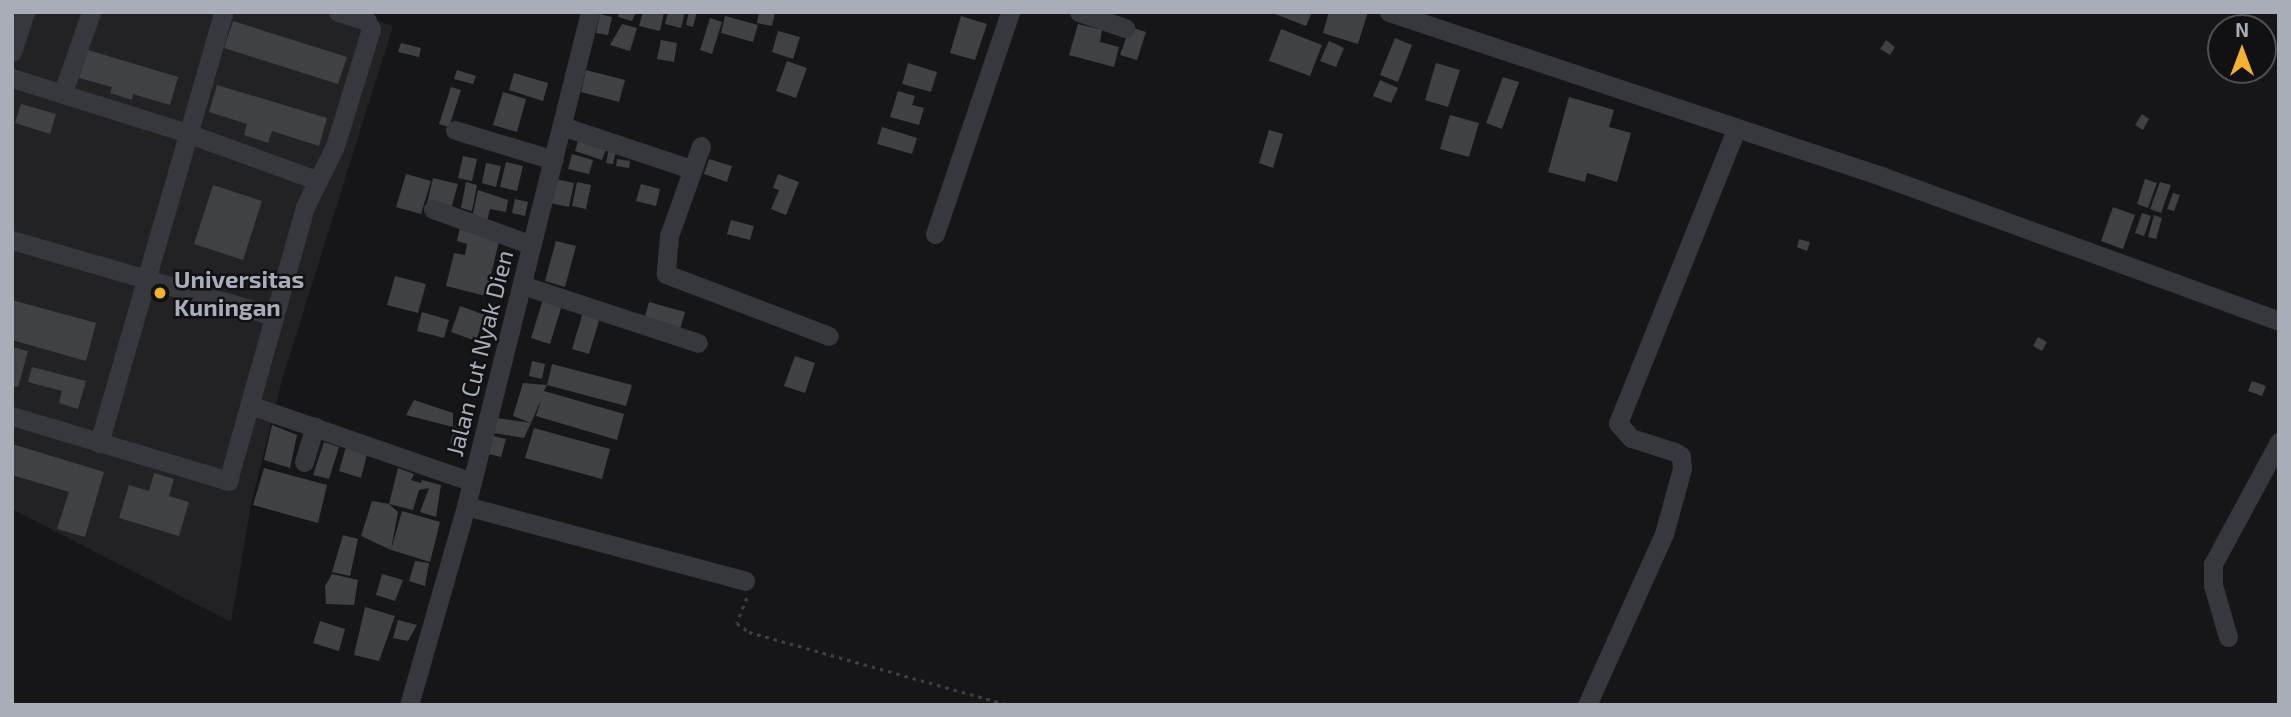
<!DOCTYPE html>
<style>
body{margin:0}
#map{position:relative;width:2291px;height:717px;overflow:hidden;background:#161618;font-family:"Exo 2",sans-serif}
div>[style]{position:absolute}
.built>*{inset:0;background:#222225}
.building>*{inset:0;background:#404145}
.path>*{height:2.5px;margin-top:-1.25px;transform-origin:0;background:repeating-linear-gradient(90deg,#3d3f44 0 3.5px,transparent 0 8.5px)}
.minor>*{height:19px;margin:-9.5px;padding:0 9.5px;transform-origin:9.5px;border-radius:9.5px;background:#37383d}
.dots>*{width:19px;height:19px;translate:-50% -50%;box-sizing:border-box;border:4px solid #111113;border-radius:50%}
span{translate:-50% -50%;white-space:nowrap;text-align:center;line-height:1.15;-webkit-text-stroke:5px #111113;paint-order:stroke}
.poi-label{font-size:24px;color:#a8adb8;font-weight:700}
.left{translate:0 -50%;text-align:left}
.street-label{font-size:24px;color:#a8adb8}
.frame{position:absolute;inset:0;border:14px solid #a8adb8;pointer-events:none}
.north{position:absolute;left:2207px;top:14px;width:70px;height:70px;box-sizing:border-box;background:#111113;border:2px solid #4d4f55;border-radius:50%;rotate:0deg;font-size:19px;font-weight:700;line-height:28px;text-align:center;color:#a8adb8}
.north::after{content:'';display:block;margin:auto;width:24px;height:32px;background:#f2b134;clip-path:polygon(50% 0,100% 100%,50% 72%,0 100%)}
</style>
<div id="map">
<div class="built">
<i style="clip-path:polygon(12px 12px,350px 12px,393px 26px,282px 380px,251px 504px,231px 622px,12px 509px)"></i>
</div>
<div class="building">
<i style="clip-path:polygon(619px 12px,636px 12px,632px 21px,618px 17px)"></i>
<i style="clip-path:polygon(643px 12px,664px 12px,660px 31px,639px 26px)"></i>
<i style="clip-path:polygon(668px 12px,685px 12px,681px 28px,665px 24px)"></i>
<i style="clip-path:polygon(689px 12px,697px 12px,693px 27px,686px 25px)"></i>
<i style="clip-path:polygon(759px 12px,775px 12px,772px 26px,757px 23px)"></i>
<i style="clip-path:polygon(1270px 12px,1312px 12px,1306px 26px)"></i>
<i style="clip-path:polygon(1329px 12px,1368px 12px,1358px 44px,1323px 33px)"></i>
<i style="clip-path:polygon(600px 14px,612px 17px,608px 35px,596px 33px)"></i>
<i style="clip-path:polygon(725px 16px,758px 25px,753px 42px,721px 33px)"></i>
<i style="clip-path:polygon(961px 16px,987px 24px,975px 60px,950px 53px)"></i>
<i style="clip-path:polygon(710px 18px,722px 22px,712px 54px,700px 50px)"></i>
<i style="clip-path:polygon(233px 21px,347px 57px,338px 84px,224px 48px)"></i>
<i style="clip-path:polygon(622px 24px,637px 28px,630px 51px,610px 45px)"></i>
<i style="clip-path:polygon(1078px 24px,1102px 30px,1100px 42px,1119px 47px,1114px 67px,1069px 55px)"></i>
<i style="clip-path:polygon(1130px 27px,1146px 32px,1137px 60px,1120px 55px)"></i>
<i style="clip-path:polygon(1281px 29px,1322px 45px,1310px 76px,1269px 61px)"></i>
<i style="clip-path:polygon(778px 31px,800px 37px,793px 59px,772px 52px)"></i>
<i style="clip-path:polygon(1395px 38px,1412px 45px,1398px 82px,1380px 75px)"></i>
<i style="clip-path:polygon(661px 40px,677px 43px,674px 62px,657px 59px)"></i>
<i style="clip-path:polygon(1886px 40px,1895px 47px,1890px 55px,1880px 49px)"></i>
<i style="clip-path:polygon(1329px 41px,1344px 48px,1336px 67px,1320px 61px)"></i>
<i style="clip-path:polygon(401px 43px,421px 48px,419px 57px,398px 52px)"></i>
<i style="clip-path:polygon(88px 50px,178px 77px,170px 105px,133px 94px,132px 100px,110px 93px,112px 87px,79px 78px)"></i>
<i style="clip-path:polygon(787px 61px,807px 68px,796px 98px,776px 91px)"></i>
<i style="clip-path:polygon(908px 63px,937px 72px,931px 92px,902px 84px)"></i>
<i style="clip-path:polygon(1436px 63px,1460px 70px,1448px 107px,1425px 100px)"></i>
<i style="clip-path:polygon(457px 70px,476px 76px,473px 84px,454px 79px)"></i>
<i style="clip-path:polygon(586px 70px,625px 80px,619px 102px,581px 92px)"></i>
<i style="clip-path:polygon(514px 73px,548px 83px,543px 101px,509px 90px)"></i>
<i style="clip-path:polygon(1503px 77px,1519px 82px,1502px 129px,1486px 123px)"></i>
<i style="clip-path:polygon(1380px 80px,1398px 88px,1391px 103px,1373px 96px)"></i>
<i style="clip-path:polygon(217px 85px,327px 118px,319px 146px,272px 131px,268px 143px,244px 135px,247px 124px,209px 112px)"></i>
<i style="clip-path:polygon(451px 87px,461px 90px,449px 127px,439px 124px)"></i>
<i style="clip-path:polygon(898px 91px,915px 96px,912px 105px,924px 108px,919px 125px,890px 117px)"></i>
<i style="clip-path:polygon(503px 92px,526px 99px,517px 132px,493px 125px)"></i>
<i style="clip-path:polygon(1569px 97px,1614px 110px,1609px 127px,1631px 133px,1617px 182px,1587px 173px,1585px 182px,1548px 172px)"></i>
<i style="clip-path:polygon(21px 104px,56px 114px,50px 134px,15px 123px)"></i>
<i style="clip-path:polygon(2142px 114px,2149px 119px,2143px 130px,2135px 125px)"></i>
<i style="clip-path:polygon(1450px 115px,1479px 123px,1469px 157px,1440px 149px)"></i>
<i style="clip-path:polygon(882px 127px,917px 138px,912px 154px,877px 144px)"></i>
<i style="clip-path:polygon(1269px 130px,1283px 134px,1273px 168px,1259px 163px)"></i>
<i style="clip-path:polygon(579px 138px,608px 144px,602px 160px,575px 151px)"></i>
<i style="clip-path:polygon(610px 144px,617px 146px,613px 164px,606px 163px)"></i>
<i style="clip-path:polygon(572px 154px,593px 160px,589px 174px,568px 169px)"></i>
<i style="clip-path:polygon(463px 156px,477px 159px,472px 181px,458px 178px)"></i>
<i style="clip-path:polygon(617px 159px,630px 161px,629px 168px,616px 166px)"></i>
<i style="clip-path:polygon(709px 159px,732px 166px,727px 182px,704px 174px)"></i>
<i style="clip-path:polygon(506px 162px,523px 166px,517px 191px,500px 187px)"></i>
<i style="clip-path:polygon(486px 163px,501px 166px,496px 187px,482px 183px)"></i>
<i style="clip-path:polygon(406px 174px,431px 181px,421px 214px,396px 207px)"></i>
<i style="clip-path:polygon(778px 174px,799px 182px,786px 215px,771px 209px,779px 190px,773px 188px)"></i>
<i style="clip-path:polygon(433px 178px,458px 184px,451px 209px,427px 203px)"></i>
<i style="clip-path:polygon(555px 179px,574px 183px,569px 207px,550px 203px)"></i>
<i style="clip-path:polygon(2145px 179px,2157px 183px,2148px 208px,2137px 204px)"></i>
<i style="clip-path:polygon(466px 182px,477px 185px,472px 211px,461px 208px)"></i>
<i style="clip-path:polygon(577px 182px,591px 185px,586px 209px,572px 206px)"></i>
<i style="clip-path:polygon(2160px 182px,2171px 185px,2161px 213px,2150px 209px)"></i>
<i style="clip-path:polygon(641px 184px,660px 189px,656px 206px,636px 201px)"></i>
<i style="clip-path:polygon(213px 185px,262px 201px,243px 260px,194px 244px)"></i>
<i style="clip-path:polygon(478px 190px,508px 200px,506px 212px,490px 209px,487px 221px,472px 218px)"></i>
<i style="clip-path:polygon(2173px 193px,2180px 195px,2174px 211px,2167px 209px)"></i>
<i style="clip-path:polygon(515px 199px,528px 202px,525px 216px,512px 213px)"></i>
<i style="clip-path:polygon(2113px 207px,2135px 215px,2123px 249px,2101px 241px)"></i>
<i style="clip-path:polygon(2142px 213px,2151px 216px,2144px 236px,2135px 233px)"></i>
<i style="clip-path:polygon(2154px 215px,2162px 218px,2156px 239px,2148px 237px)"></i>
<i style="clip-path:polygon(731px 220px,754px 226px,750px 240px,727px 234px)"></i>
<i style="clip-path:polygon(460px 228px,500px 237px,486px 296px,446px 286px,454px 253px,465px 255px,467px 244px,457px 241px)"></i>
<i style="clip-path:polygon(1799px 239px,1810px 242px,1807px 251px,1797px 247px)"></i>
<i style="clip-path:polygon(556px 241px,576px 246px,565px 287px,545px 281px)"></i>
<i style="clip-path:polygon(395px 276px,426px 284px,418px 313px,387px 305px)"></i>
<i style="clip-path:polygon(544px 296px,563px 302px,550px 344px,531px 338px)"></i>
<i style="clip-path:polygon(12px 300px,96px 323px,86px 361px,12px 340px)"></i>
<i style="clip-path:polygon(649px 302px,685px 312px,680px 329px,644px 320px)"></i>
<i style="clip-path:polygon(460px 306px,485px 315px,476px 341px,451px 332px)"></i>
<i style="clip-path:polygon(584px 309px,601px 314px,589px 354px,572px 349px)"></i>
<i style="clip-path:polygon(422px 312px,449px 320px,444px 338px,417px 331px)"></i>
<i style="clip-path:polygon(2038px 337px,2047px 342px,2042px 351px,2033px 346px)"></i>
<i style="clip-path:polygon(12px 347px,28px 351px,18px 387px,12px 386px)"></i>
<i style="clip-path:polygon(795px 356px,815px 363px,805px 393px,784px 386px)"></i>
<i style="clip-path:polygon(532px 361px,545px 364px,542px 379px,529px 376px)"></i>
<i style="clip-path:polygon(552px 364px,632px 385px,626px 406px,547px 385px)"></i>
<i style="clip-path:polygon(32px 367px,86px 381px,78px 409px,59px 403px,62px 391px,28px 382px)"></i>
<i style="clip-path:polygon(2252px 381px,2266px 386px,2262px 396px,2248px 391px)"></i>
<i style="clip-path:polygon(523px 383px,547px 385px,544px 391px,624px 414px,617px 440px,536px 416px,541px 400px,531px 423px,524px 438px,494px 433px,497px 418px,531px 423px,513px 416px)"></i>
<i style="clip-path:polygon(414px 400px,453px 413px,453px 427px,406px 415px)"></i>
<i style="clip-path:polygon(459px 416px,470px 421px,462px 448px,450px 443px)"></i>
<i style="clip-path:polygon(272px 425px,297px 435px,290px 468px,264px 460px)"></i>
<i style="clip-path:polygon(534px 428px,610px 449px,602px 479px,525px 458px)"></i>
<i style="clip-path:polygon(489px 435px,506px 439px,501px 457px,485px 453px)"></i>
<i style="clip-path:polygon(324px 442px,339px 447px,329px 479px,313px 475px)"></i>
<i style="clip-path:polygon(12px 444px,104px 472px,85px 537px,57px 529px,69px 492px,12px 475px)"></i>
<i style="clip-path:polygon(346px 447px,367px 454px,361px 478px,339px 471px)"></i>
<i style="clip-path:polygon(264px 468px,327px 485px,318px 523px,253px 505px)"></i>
<i style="clip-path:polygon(398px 468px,414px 474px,411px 480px,421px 483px,422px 480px,441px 485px,436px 517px,420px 512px,429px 488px,419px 490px,413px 510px,389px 504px)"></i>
<i style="clip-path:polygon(154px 473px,174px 479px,169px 496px,189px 502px,179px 536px,119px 518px,129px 485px,149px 491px)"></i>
<i style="clip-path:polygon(372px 501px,389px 504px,398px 512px,391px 550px,402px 511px,440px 522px,430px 562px,391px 550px,361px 536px)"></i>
<i style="clip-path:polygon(343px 535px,358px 539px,350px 576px,332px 572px)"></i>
<i style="clip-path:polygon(415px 561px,429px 563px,425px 586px,409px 581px)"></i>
<i style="clip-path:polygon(332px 574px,358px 580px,354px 605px,326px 604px,325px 586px)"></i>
<i style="clip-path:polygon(382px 574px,403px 580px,395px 601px,376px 595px)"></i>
<i style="clip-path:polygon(365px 607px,395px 616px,379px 661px,354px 655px)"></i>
<i style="clip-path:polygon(398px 620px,417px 625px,408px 641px,393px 638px)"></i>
<i style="clip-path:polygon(320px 621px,345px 629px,339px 651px,313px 643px)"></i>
</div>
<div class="path">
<i style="left:747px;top:598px;width:27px;rotate:112deg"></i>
<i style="left:737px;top:623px;width:15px;rotate:37deg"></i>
<i style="left:749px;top:632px;width:270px;rotate:15.7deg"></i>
</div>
<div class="minor">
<i style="left:1079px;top:12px;width:49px;rotate:19.2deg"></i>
<i style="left:1389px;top:12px;width:519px;rotate:18.43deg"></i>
<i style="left:1881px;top:176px;width:424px;rotate:20deg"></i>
<i style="left:12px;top:52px;width:42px;rotate:-72deg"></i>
<i style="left:12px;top:78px;width:183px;rotate:17.4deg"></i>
<i style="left:187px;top:133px;width:137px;rotate:20deg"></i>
<i style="left:63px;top:92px;width:85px;rotate:-70.7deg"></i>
<i style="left:562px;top:126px;width:136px;rotate:18.4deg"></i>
<i style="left:455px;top:130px;width:103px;rotate:16.9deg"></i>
<i style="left:701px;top:146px;width:96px;rotate:109.6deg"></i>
<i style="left:669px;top:236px;width:38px;rotate:95deg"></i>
<i style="left:666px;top:274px;width:174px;rotate:20.8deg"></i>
<i style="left:433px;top:209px;width:105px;rotate:20deg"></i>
<i style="left:935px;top:234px;width:234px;rotate:-71.3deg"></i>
<i style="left:12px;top:240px;width:273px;rotate:16.2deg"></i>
<i style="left:522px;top:285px;width:185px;rotate:18.2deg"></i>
<i style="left:250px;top:405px;width:235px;rotate:19.1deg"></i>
<i style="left:12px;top:416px;width:226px;rotate:16.7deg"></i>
<i style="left:228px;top:481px;width:285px;rotate:-74.3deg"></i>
<i style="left:305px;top:207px;width:68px;rotate:-63.8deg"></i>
<i style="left:335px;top:146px;width:122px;rotate:-72.9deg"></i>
<i style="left:371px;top:29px;width:9px;rotate:-117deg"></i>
<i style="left:367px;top:21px;width:30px;rotate:-163deg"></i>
<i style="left:99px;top:443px;width:448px;rotate:-73.9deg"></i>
<i style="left:304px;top:462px;width:37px;rotate:-73deg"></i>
<i style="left:466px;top:506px;width:289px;rotate:15deg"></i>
<i style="left:2228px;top:637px;width:54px;rotate:-106.1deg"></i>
<i style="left:2213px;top:585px;width:21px;rotate:-90deg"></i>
<i style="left:2213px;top:564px;width:139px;rotate:-61.6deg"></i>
<i style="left:409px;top:705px;width:207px;rotate:-74deg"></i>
<i style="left:466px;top:506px;width:509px;rotate:-75.91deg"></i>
<i style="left:1587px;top:705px;width:188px;rotate:-65.8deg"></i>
<i style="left:1664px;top:534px;width:68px;rotate:-74.7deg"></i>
<i style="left:1682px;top:468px;width:12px;rotate:-95deg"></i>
<i style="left:1681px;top:456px;width:7px;rotate:-146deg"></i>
<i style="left:1675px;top:452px;width:46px;rotate:-162.3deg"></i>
<i style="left:1631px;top:438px;width:20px;rotate:-131deg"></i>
<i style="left:1618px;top:423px;width:316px;rotate:-68.1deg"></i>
</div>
<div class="dots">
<i style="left:160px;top:293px;background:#f2b134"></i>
</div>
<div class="poi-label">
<span class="left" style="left:174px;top:293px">Universitas<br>Kuningan</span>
</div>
<div class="street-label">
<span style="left:479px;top:353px;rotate:-76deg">Jalan Cut Nyak Dien</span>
</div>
<div class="frame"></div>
<div class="north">N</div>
</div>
